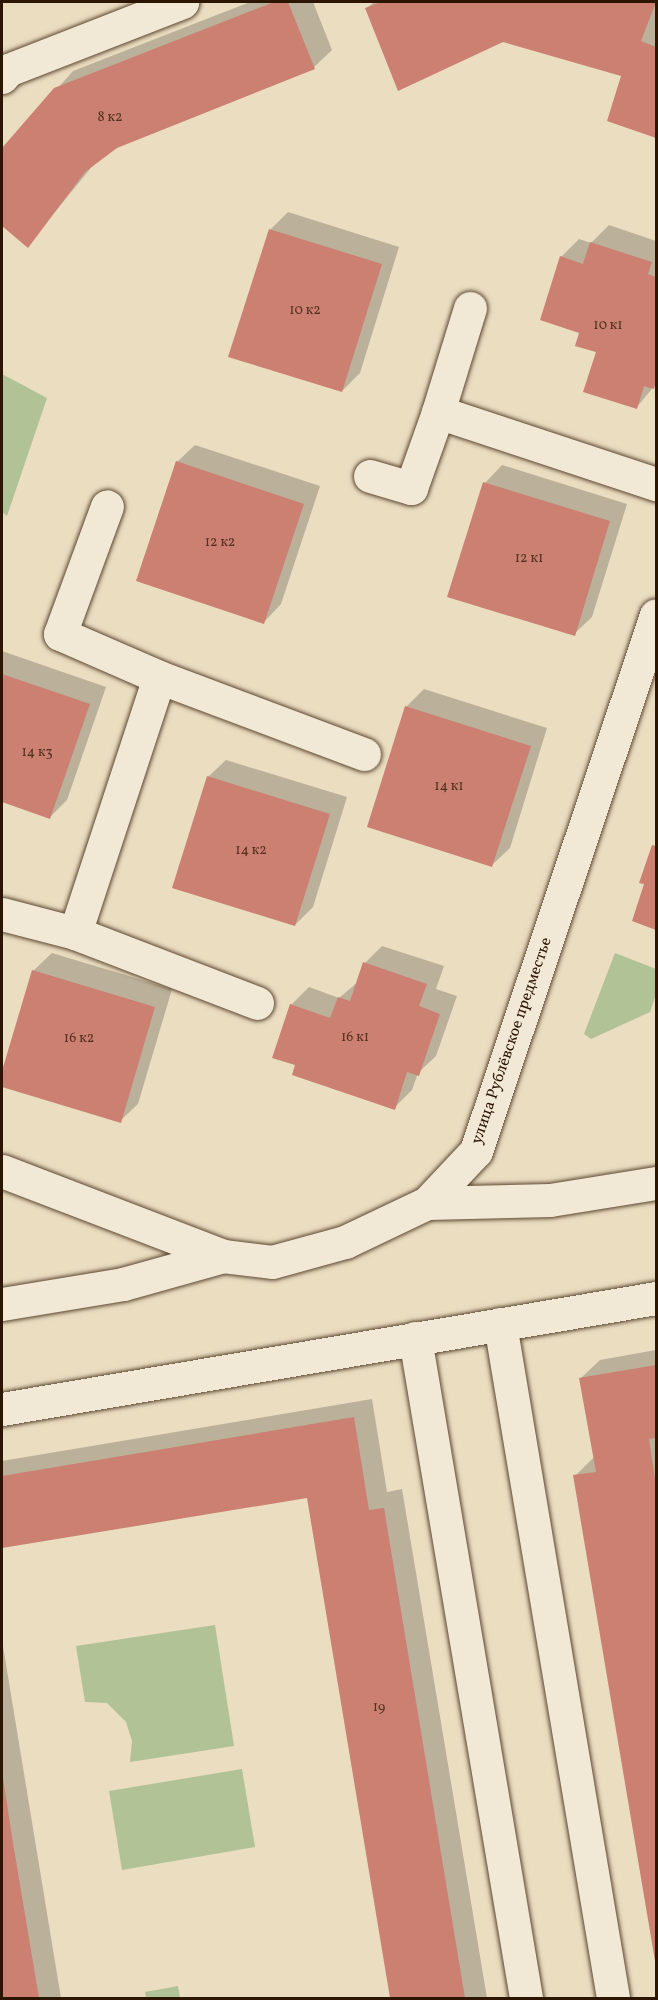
<!DOCTYPE html>
<meta charset="utf-8">
<style>
body{margin:0}
#map{position:relative;width:658px;height:2000px;overflow:hidden;background:#eaddc0;font-family:Vollkorn,serif}
div>[style]{position:absolute}
.green>*{inset:0;background:#b1c297}
.shadow>*{inset:0;background:#0003}
.building>*{inset:0;background:#cb8071}
.roads{filter:drop-shadow(0 0 2px #5c4731) drop-shadow(0 0 2px #5c4731)}
.minor>*{height:33px;margin:-16.5px;padding:0 16.5px;transform-origin:16.5px;border-radius:16.5px;background:#f1e9d6}
span{translate:-50% -50%;white-space:nowrap;text-align:center;line-height:1.15;-webkit-text-stroke:4.5px #f1e9d6;paint-order:stroke}
.number-label{font-size:14px;color:#54301d}
.number-label span{-webkit-text-stroke-width:0}
.street-label{font-size:16px;color:#2c1501}
.frame{position:absolute;inset:0;border:3px solid #2c1501;pointer-events:none}
</style>
<div id="map">
<div class="green">
<i style="clip-path:polygon(2px 374px,47px 398px,7px 516px,2px 512px)"></i>
<i style="clip-path:polygon(615px 953px,656px 969px,656px 994px,650px 1012px,591px 1039px,584px 1034px)"></i>
<i style="clip-path:polygon(215px 1625px,234px 1746px,130px 1762px,132px 1741px,126px 1722px,107px 1703px,85px 1702px,76px 1646px)"></i>
<i style="clip-path:polygon(242px 1769px,255px 1847px,122px 1870px,109px 1791px)"></i>
<i style="clip-path:polygon(178px 1986px,180px 1998px,146px 1998px,145px 1992px)"></i>
</div>
<div class="shadow">
<i style="clip-path:polygon(250px 2px,313px 2px,332px 50px,314px 67px,117px 146px,95px 163px,27px 246px,2px 224px,2px 151px,73px 71px)"></i>
<i style="clip-path:polygon(374px 2px,656px 2px,656px 137px,608px 120px,623px 75px,503px 41px,367px 8px)"></i>
<i style="clip-path:polygon(288px 212px,399px 247px,360px 373px,342px 391px,270px 230px)"></i>
<i style="clip-path:polygon(609px 225px,656px 241px,656px 384px,636px 408px,581px 332px,561px 257px,579px 239px,591px 243px)"></i>
<i style="clip-path:polygon(195px 445px,320px 486px,281px 604px,264px 622px,177px 462px)"></i>
<i style="clip-path:polygon(502px 465px,627px 504px,592px 617px,574px 634px,485px 483px)"></i>
<i style="clip-path:polygon(2px 651px,106px 687px,67px 800px,50px 817px,2px 801px)"></i>
<i style="clip-path:polygon(424px 689px,547px 728px,510px 848px,492px 865px,406px 707px)"></i>
<i style="clip-path:polygon(226px 760px,347px 797px,313px 907px,295px 925px,208px 777px)"></i>
<i style="clip-path:polygon(656px 843px,656px 928px,634px 920px)"></i>
<i style="clip-path:polygon(382px 946px,444px 966px,436px 989px,457px 996px,436px 1056px,418px 1073px,412px 1090px,394px 1108px,297px 1064px,291px 1005px,309px 987px,339px 998px,359px 981px,365px 963px)"></i>
<i style="clip-path:polygon(52px 953px,172px 989px,138px 1104px,120px 1121px,2px 1085px,34px 970px)"></i>
<i style="clip-path:polygon(656px 1350px,656px 1959px,575px 1476px,594px 1457px,581px 1378px,600px 1360px)"></i>
<i style="clip-path:polygon(372px 1399px,387px 1492px,402px 1489px,487px 1998px,391px 1998px,308px 1496px,2px 1547px,2px 1461px)"></i>
<i style="clip-path:polygon(2px 1640px,61px 1998px,2px 1998px)"></i>
</div>
<div class="building">
<i style="clip-path:polygon(274px 2px,288px 2px,315px 69px,117px 148px,85px 172px,28px 248px,2px 226px,2px 148px,54px 88px)"></i>
<i style="clip-path:polygon(381px 2px,656px 2px,641px 41px,656px 47px,656px 138px,607px 121px,621px 76px,503px 42px,398px 91px,365px 8px)"></i>
<i style="clip-path:polygon(269px 229px,382px 264px,342px 392px,228px 357px)"></i>
<i style="clip-path:polygon(590px 242px,652px 262px,648px 274px,656px 277px,656px 381px,654px 389px,644px 386px,637px 409px,583px 392px,596px 352px,575px 346px,579px 333px,540px 320px,560px 256px,583px 264px)"></i>
<i style="clip-path:polygon(176px 461px,304px 504px,264px 624px,136px 581px)"></i>
<i style="clip-path:polygon(483px 482px,610px 521px,575px 636px,447px 597px)"></i>
<i style="clip-path:polygon(2px 674px,90px 704px,50px 819px,2px 802px)"></i>
<i style="clip-path:polygon(405px 706px,531px 746px,492px 867px,367px 827px)"></i>
<i style="clip-path:polygon(207px 776px,330px 814px,295px 926px,172px 888px)"></i>
<i style="clip-path:polygon(652px 845px,656px 846px,656px 930px,632px 921px,644px 884px,639px 883px)"></i>
<i style="clip-path:polygon(363px 962px,427px 984px,419px 1006px,440px 1014px,419px 1076px,407px 1072px,395px 1110px,292px 1075px,295px 1065px,272px 1058px,290px 1004px,330px 1018px,338px 997px,350px 1001px)"></i>
<i style="clip-path:polygon(32px 970px,155px 1007px,121px 1123px,2px 1087px,2px 1071px)"></i>
<i style="clip-path:polygon(656px 1365px,656px 1438px,649px 1439px,656px 1486px,655px 1961px,573px 1475px,596px 1472px,579px 1378px)"></i>
<i style="clip-path:polygon(354px 1417px,369px 1510px,384px 1508px,465px 1998px,390px 1998px,307px 1498px,2px 1548px,2px 1476px)"></i>
<i style="clip-path:polygon(3px 1778px,13px 1843px,39px 1998px,2px 1998px)"></i>
</div>
<div class="roads">
<div class="minor">
<i style="left:2px;top:77px;width:9px;rotate:-49deg"></i>
<i style="left:8px;top:70px;width:187px;rotate:-21.3deg"></i>
<i style="left:470px;top:308px;width:109px;rotate:107.1deg"></i>
<i style="left:438px;top:412px;width:230px;rotate:18.3deg"></i>
<i style="left:370px;top:476px;width:43px;rotate:16.3deg"></i>
<i style="left:411px;top:488px;width:81px;rotate:-70.4deg"></i>
<i style="left:159px;top:677px;width:219px;rotate:20.6deg"></i>
<i style="left:2px;top:914px;width:75px;rotate:14.6deg"></i>
<i style="left:75px;top:933px;width:195px;rotate:21deg"></i>
<i style="left:75px;top:933px;width:269px;rotate:-71.8deg"></i>
<i style="left:159px;top:677px;width:108px;rotate:-156.5deg"></i>
<i style="left:60px;top:634px;width:136px;rotate:-69.8deg"></i>
<i style="left:2px;top:1171px;width:237px;rotate:21deg"></i>
<i style="left:427px;top:1203px;width:123px;rotate:-1.4deg"></i>
<i style="left:550px;top:1200px;width:107px;rotate:-9.1deg"></i>
<i style="left:2px;top:1304px;width:123px;rotate:-9.4deg"></i>
<i style="left:123px;top:1284px;width:104px;rotate:-15.6deg"></i>
<i style="left:223px;top:1256px;width:49px;rotate:7deg"></i>
<i style="left:272px;top:1262px;width:76px;rotate:-15.3deg"></i>
<i style="left:345px;top:1242px;width:91px;rotate:-25.4deg"></i>
<i style="left:427px;top:1203px;width:71px;rotate:-46.7deg"></i>
<i style="left:476px;top:1151px;width:565px;rotate:-71.44deg"></i>
<i style="left:500px;top:1324px;width:683px;rotate:80.48deg"></i>
<i style="left:415px;top:1338px;width:669px;rotate:80.45deg"></i>
<i style="left:2px;top:1409px;width:663px;rotate:-9.63deg"></i>
</div>
</div>
<div class="number-label">
<span style="left:110px;top:118px">8 к2</span>
<span style="left:305px;top:311px">10 к2</span>
<span style="left:608px;top:326px">10 к1</span>
<span style="left:220px;top:543px">12 к2</span>
<span style="left:529px;top:559px">12 к1</span>
<span style="left:37px;top:753px">14 к3</span>
<span style="left:449px;top:787px">14 к1</span>
<span style="left:251px;top:851px">14 к2</span>
<span style="left:355px;top:1038px">16 к1</span>
<span style="left:79px;top:1039px">16 к2</span>
<span style="left:379px;top:1708px">19</span>
</div>
<div class="street-label">
<span style="left:512px;top:1041px;rotate:-71deg">улица Рублёвское предместье</span>
</div>
<div class="frame"></div>
</div>
